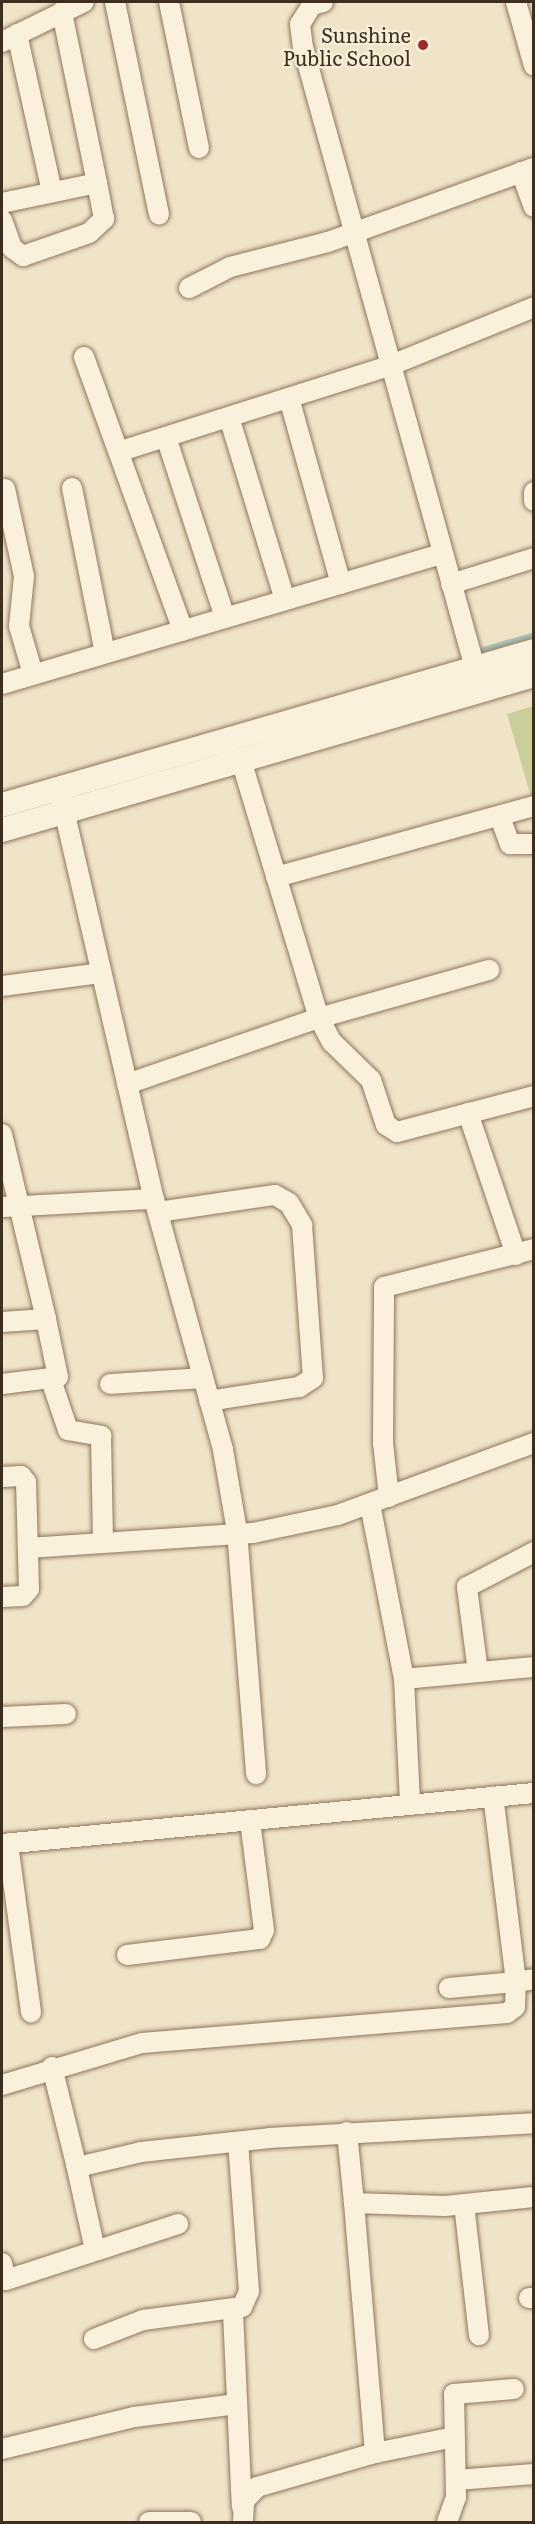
<!DOCTYPE html>
<style>
body{margin:0}
#map{position:relative;width:535px;height:2524px;overflow:hidden;background:#f0e4c8;font-family:Literata,serif}
div>[style]{position:absolute}
.green>*{inset:0;background:#c9cf9b}
.stream>*{height:5px;margin:-2.5px;padding:0 2.5px;transform-origin:2.5px;border-radius:2.5px;background:#a9c4bc}
.roads{filter:drop-shadow(0 0 2px #8d765c) drop-shadow(0 0 2px #8d765c)}
.minor>*{height:20px;margin:-10px;padding:0 10px;transform-origin:10px;border-radius:10px;background:#faf1dc}
.tertiary>*{height:24px;margin:-12px;padding:0 12px;transform-origin:12px;border-radius:12px;background:#faf1dc}
.dots>*{width:16px;height:16px;translate:-50% -50%;box-sizing:border-box;border:3px solid #f7eed8;border-radius:50%}
span{translate:-50% -50%;white-space:nowrap;text-align:center;line-height:1.15;-webkit-text-stroke:4.5px #f7eed8;paint-order:stroke}
.poi-label{font-size:20px;color:#3d2e20}
.right{translate:-100% -50%;text-align:right}
.frame{position:absolute;inset:0;border:3px solid #3d2e20;pointer-events:none}
</style>
<div id="map">
<div class="green">
<i style="clip-path:polygon(533px 706px,533px 797px,531px 797px,507px 714px)"></i>
</div>
<div class="stream">
<i style="left:483px;top:649px;width:53px;rotate:-16.4deg"></i>
</div>
<div class="roads">
<div class="minor">
<i style="left:115px;top:2px;width:217px;rotate:78.3deg"></i>
<i style="left:169px;top:2px;width:149px;rotate:78.4deg"></i>
<i style="left:323px;top:2px;width:11px;rotate:165deg"></i>
<i style="left:312px;top:5px;width:22px;rotate:122deg"></i>
<i style="left:300px;top:24px;width:23px;rotate:83deg"></i>
<i style="left:303px;top:47px;width:644px;rotate:74.52deg"></i>
<i style="left:516px;top:2px;width:66px;rotate:74.3deg"></i>
<i style="left:17px;top:34px;width:162px;rotate:77.5deg"></i>
<i style="left:2px;top:42px;width:91px;rotate:-26deg"></i>
<i style="left:521px;top:172px;width:37px;rotate:70deg"></i>
<i style="left:2px;top:203px;width:97px;rotate:-11.9deg"></i>
<i style="left:97px;top:183px;width:175px;rotate:-101.6deg"></i>
<i style="left:2px;top:220px;width:30px;rotate:70deg"></i>
<i style="left:12px;top:248px;width:14px;rotate:36deg"></i>
<i style="left:23px;top:256px;width:70px;rotate:-19.2deg"></i>
<i style="left:89px;top:233px;width:21px;rotate:-43deg"></i>
<i style="left:104px;top:219px;width:37px;rotate:-101deg"></i>
<i style="left:189px;top:288px;width:46px;rotate:-27.1deg"></i>
<i style="left:230px;top:267px;width:101px;rotate:-14.3deg"></i>
<i style="left:328px;top:242px;width:219px;rotate:-19.8deg"></i>
<i style="left:84px;top:357px;width:291px;rotate:70.1deg"></i>
<i style="left:289px;top:398px;width:193px;rotate:74.4deg"></i>
<i style="left:229px;top:417px;width:191px;rotate:73deg"></i>
<i style="left:166px;top:437px;width:190px;rotate:71.9deg"></i>
<i style="left:121px;top:451px;width:281px;rotate:-17.6deg"></i>
<i style="left:389px;top:366px;width:157px;rotate:-22.1deg"></i>
<i style="left:72px;top:488px;width:168px;rotate:78.7deg"></i>
<i style="left:5px;top:489px;width:89px;rotate:77.7deg"></i>
<i style="left:24px;top:576px;width:50px;rotate:95.7deg"></i>
<i style="left:19px;top:626px;width:50px;rotate:73.7deg"></i>
<i style="left:534px;top:492px;width:9px;rotate:90deg"></i>
<i style="left:451px;top:584px;width:87px;rotate:-17.4deg"></i>
<i style="left:2px;top:684px;width:459px;rotate:-16.5deg"></i>
<i style="left:241px;top:760px;width:270px;rotate:73.2deg"></i>
<i style="left:319px;top:1018px;width:27px;rotate:62deg"></i>
<i style="left:332px;top:1042px;width:54px;rotate:44.3deg"></i>
<i style="left:371px;top:1080px;width:47px;rotate:71.6deg"></i>
<i style="left:386px;top:1125px;width:13px;rotate:32deg"></i>
<i style="left:397px;top:1132px;width:142px;rotate:-14.7deg"></i>
<i style="left:61px;top:797px;width:413px;rotate:77deg"></i>
<i style="left:154px;top:1199px;width:260px;rotate:74.6deg"></i>
<i style="left:223px;top:1450px;width:82px;rotate:80.2deg"></i>
<i style="left:237px;top:1531px;width:244px;rotate:85.5deg"></i>
<i style="left:500px;top:817px;width:29px;rotate:70deg"></i>
<i style="left:510px;top:844px;width:24px"></i>
<i style="left:276px;top:877px;width:268px;rotate:-15.4deg"></i>
<i style="left:2px;top:986px;width:100px;rotate:-7.5deg"></i>
<i style="left:127px;top:1084px;width:203px;rotate:-19deg"></i>
<i style="left:319px;top:1018px;width:177px;rotate:-15.8deg"></i>
<i style="left:468px;top:1113px;width:150px;rotate:71.3deg"></i>
<i style="left:2px;top:1134px;width:190px;rotate:76.6deg"></i>
<i style="left:46px;top:1319px;width:44px;rotate:176.1deg"></i>
<i style="left:4px;top:1207px;width:150px;rotate:-3.1deg"></i>
<i style="left:158px;top:1212px;width:118px;rotate:-8.3deg"></i>
<i style="left:275px;top:1195px;width:16px;rotate:30deg"></i>
<i style="left:289px;top:1203px;width:26px;rotate:59deg"></i>
<i style="left:302px;top:1225px;width:153px;rotate:85.9deg"></i>
<i style="left:313px;top:1378px;width:17px;rotate:147deg"></i>
<i style="left:299px;top:1387px;width:91px;rotate:171.2deg"></i>
<i style="left:51px;top:1380px;width:53px;rotate:71.2deg"></i>
<i style="left:68px;top:1430px;width:34px;rotate:10deg"></i>
<i style="left:101px;top:1436px;width:104px;rotate:88.9deg"></i>
<i style="left:2px;top:1384px;width:56px;rotate:-7.1deg"></i>
<i style="left:58px;top:1377px;width:59px;rotate:-101.7deg"></i>
<i style="left:110px;top:1384px;width:92px;rotate:-3.7deg"></i>
<i style="left:2px;top:1477px;width:19px;rotate:-3deg"></i>
<i style="left:21px;top:1476px;width:8px;rotate:50deg"></i>
<i style="left:26px;top:1482px;width:107px;rotate:88.4deg"></i>
<i style="left:29px;top:1589px;width:9px;rotate:131deg"></i>
<i style="left:23px;top:1596px;width:21px;rotate:177deg"></i>
<i style="left:389px;top:1497px;width:54px;rotate:-96.3deg"></i>
<i style="left:383px;top:1443px;width:156px;rotate:-89.6deg"></i>
<i style="left:384px;top:1287px;width:155px;rotate:-14.2deg"></i>
<i style="left:370px;top:1504px;width:178px;rotate:79deg"></i>
<i style="left:404px;top:1679px;width:123px;rotate:87.2deg"></i>
<i style="left:28px;top:1548px;width:225px;rotate:-3.8deg"></i>
<i style="left:253px;top:1533px;width:87px;rotate:-12deg"></i>
<i style="left:338px;top:1515px;width:209px;rotate:-20.2deg"></i>
<i style="left:478px;top:1672px;width:86px;rotate:-97.4deg"></i>
<i style="left:467px;top:1587px;width:76px;rotate:-27.6deg"></i>
<i style="left:404px;top:1679px;width:131px;rotate:-5.3deg"></i>
<i style="left:2px;top:1717px;width:64px;rotate:-2.7deg"></i>
<i style="left:2px;top:1844px;width:534px;rotate:-5.48deg"></i>
<i style="left:8px;top:1844px;width:170px;rotate:82.2deg"></i>
<i style="left:127px;top:1955px;width:134px;rotate:-6.9deg"></i>
<i style="left:260px;top:1939px;width:10px;rotate:-66deg"></i>
<i style="left:264px;top:1930px;width:111px;rotate:-97.3deg"></i>
<i style="left:449px;top:1988px;width:67px;rotate:-5.1deg"></i>
<i style="left:516px;top:1982px;width:187px;rotate:-97deg"></i>
<i style="left:52px;top:2067px;width:100px;rotate:76.1deg"></i>
<i style="left:76px;top:2164px;width:6px;rotate:18deg"></i>
<i style="left:82px;top:2166px;width:61px;rotate:-13.3deg"></i>
<i style="left:141px;top:2152px;width:129px;rotate:-6.2deg"></i>
<i style="left:269px;top:2138px;width:265px;rotate:-3.2deg"></i>
<i style="left:2px;top:2085px;width:146px;rotate:-16.7deg"></i>
<i style="left:142px;top:2043px;width:366px;rotate:-4.7deg"></i>
<i style="left:507px;top:2013px;width:10px;rotate:-37deg"></i>
<i style="left:515px;top:2007px;width:25px;rotate:-88deg"></i>
<i style="left:516px;top:1982px;width:18px;rotate:-9deg"></i>
<i style="left:347px;top:2132px;width:71px;rotate:84.4deg"></i>
<i style="left:76px;top:2164px;width:88px;rotate:77.5deg"></i>
<i style="left:464px;top:2204px;width:132px;rotate:83.5deg"></i>
<i style="left:2px;top:2263px;width:17px;rotate:77deg"></i>
<i style="left:6px;top:2280px;width:181px;rotate:-18deg"></i>
<i style="left:529px;top:2298px;width:5px"></i>
<i style="left:233px;top:2312px;width:195px;rotate:87.4deg"></i>
<i style="left:94px;top:2339px;width:53px;rotate:-21.2deg"></i>
<i style="left:143px;top:2320px;width:100px;rotate:-7.5deg"></i>
<i style="left:242px;top:2307px;width:17px;rotate:-66deg"></i>
<i style="left:249px;top:2291px;width:149px;rotate:-94.2deg"></i>
<i style="left:2px;top:2449px;width:136px;rotate:-13.6deg"></i>
<i style="left:134px;top:2417px;width:104px;rotate:-7.2deg"></i>
<i style="left:375px;top:2453px;width:81px;rotate:-11.4deg"></i>
<i style="left:456px;top:2480px;width:78px;rotate:-4.4deg"></i>
<i style="left:149px;top:2522px;width:42px"></i>
<i style="left:243px;top:2522px;width:21px;rotate:-87deg"></i>
<i style="left:244px;top:2501px;width:19px;rotate:-47deg"></i>
<i style="left:257px;top:2487px;width:123px;rotate:-16.1deg"></i>
<i style="left:375px;top:2453px;width:251px;rotate:-94.8deg"></i>
<i style="left:354px;top:2203px;width:91px;rotate:1.9deg"></i>
<i style="left:445px;top:2206px;width:89px;rotate:-5.8deg"></i>
<i style="left:447px;top:2522px;width:27px;rotate:-70deg"></i>
<i style="left:456px;top:2497px;width:103px;rotate:-91.1deg"></i>
<i style="left:454px;top:2394px;width:60px;rotate:-4.8deg"></i>
</div>
<div class="tertiary">
<i style="left:2px;top:805px;width:554px;rotate:-16.14deg"></i>
<i style="left:2px;top:830px;width:554px;rotate:-16.24deg"></i>
</div>
</div>
<div class="dots">
<i style="left:423px;top:45px;background:#9e2a2b"></i>
</div>
<div class="poi-label">
<span class="right" style="left:411px;top:46px">Sunshine<br>Public School</span>
</div>
<div class="frame"></div>
</div>
